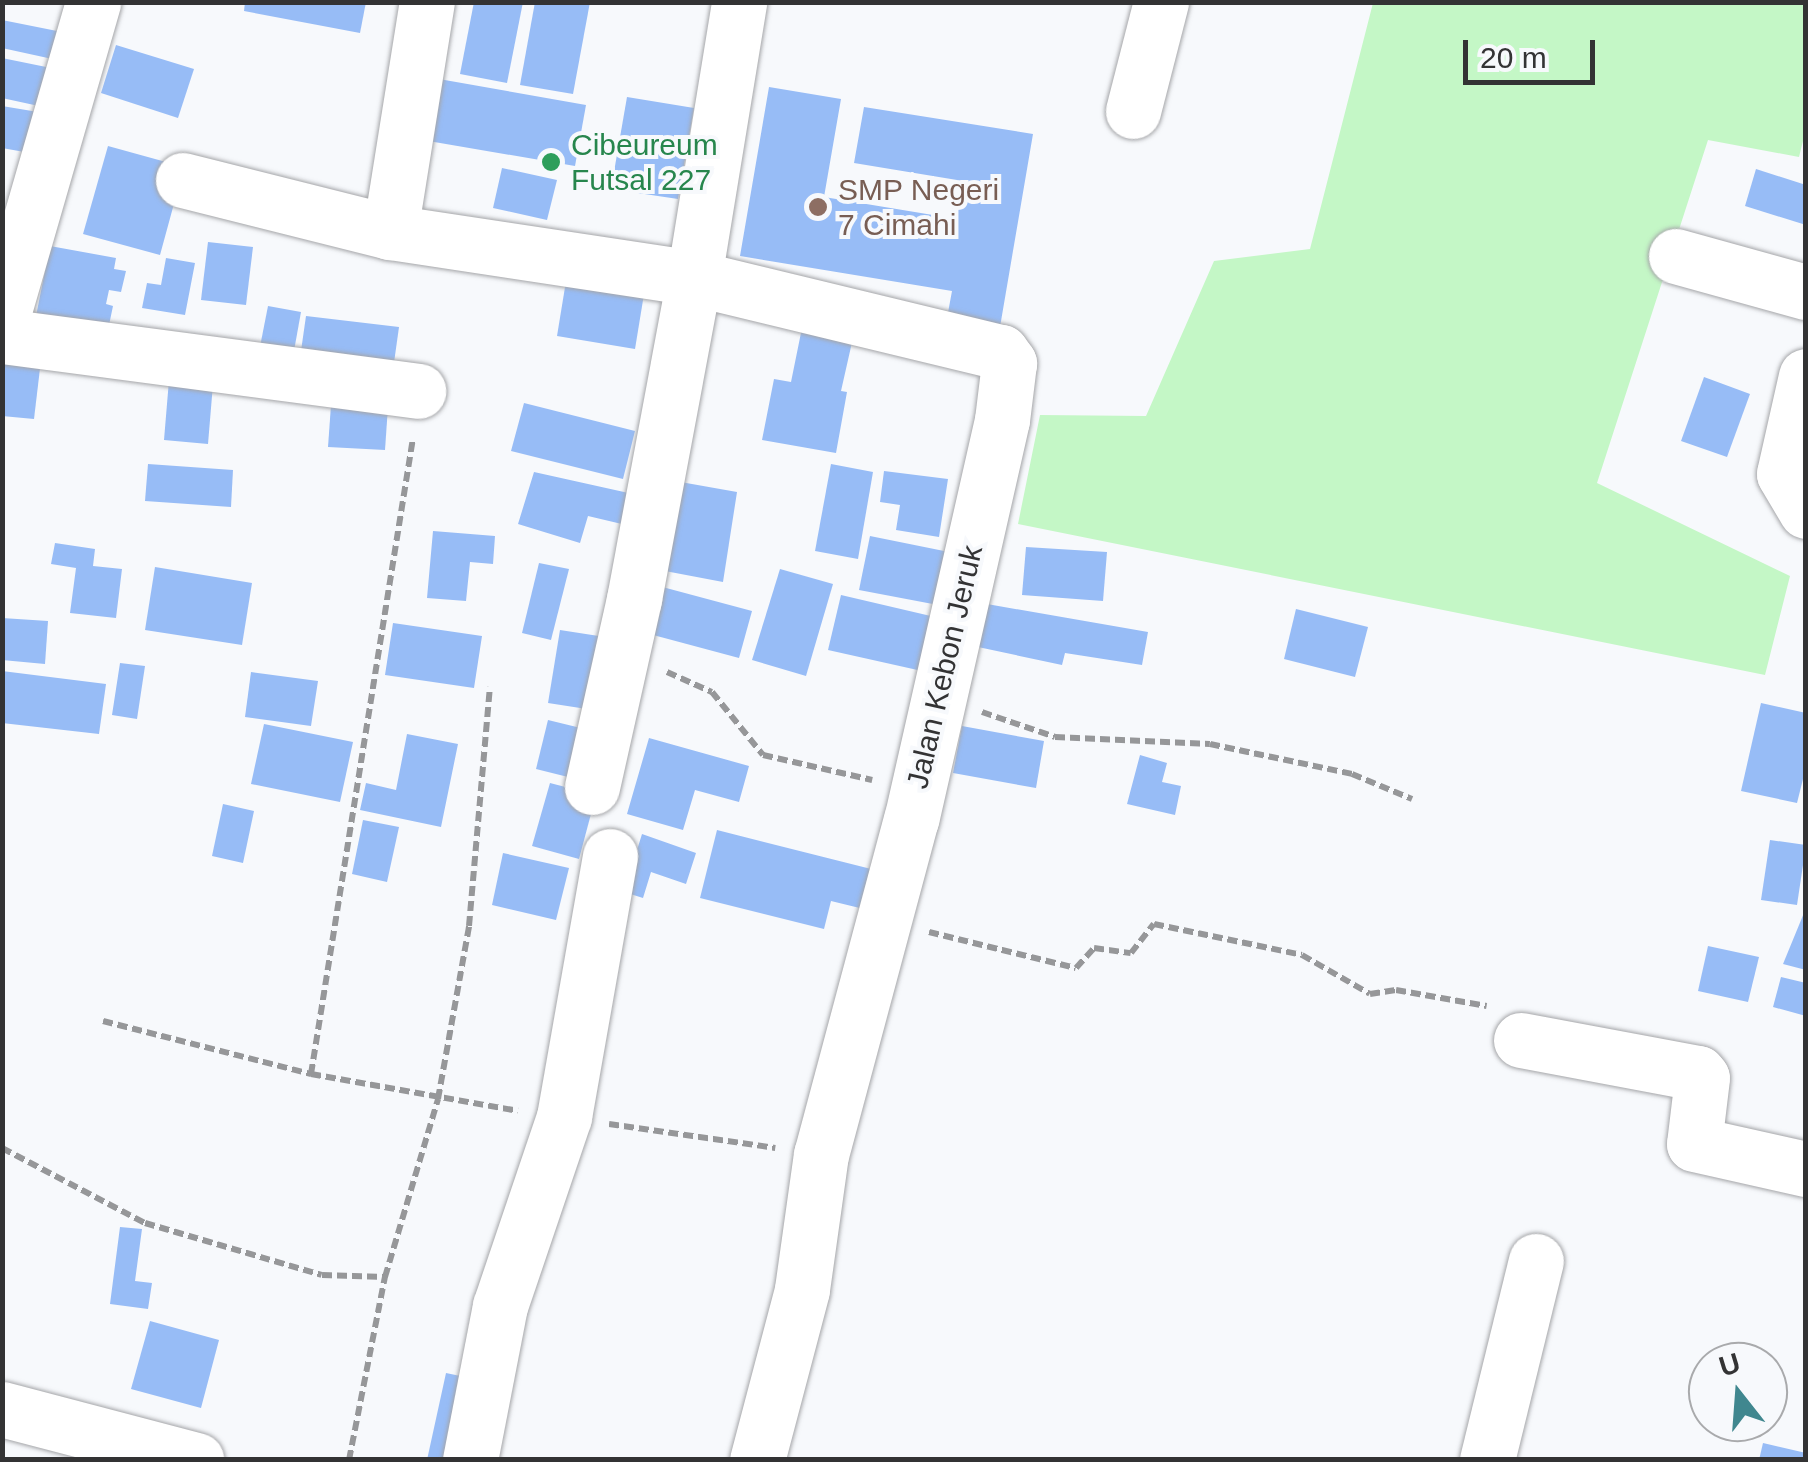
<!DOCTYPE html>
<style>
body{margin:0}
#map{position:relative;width:1808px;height:1462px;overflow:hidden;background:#f7f9fc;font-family:Arial,sans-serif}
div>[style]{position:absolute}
.green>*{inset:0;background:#c4f7c6}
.building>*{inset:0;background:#97bcf6}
.path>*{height:6px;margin-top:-3px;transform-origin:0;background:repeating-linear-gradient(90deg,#969799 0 10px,transparent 0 15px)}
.roads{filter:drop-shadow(0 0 2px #a5a6a9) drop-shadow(0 0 2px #a5a6a9)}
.minor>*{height:55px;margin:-27.5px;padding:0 27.5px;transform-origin:27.5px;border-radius:27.5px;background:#fff}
.dots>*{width:28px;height:28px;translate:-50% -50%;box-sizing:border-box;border:5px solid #f7f9fc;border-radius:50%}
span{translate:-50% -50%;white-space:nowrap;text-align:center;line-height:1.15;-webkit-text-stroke:8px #f7f9fc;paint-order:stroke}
.leisure-label{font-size:30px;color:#27864d}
.left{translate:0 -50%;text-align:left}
.education-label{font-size:30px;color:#785e54}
.street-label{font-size:30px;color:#333334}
.frame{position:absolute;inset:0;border:5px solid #333334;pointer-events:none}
.north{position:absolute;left:1688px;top:1342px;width:100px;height:100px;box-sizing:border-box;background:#f7f9fc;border:2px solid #a9aaac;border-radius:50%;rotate:343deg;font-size:28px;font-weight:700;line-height:40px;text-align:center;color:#333334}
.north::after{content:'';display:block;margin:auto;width:35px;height:45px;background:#40878f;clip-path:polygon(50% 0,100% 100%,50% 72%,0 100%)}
.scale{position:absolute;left:1463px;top:40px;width:132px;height:45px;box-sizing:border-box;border:5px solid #333334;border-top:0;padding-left:12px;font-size:30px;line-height:35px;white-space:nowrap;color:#333334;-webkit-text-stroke:8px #f7f9fc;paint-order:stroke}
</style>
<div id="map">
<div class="green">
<i style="clip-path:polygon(1373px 3px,1805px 3px,1806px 129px,1799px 157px,1708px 140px,1597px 483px,1790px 576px,1765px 675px,1018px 524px,1040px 415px,1146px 416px,1214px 261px,1310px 249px)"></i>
</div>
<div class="building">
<i style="clip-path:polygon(245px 2px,366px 2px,360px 33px,244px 11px)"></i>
<i style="clip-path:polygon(474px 2px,523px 2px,507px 83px,460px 74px)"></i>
<i style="clip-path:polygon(535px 2px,590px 2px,573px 94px,520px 85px)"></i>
<i style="clip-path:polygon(2px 20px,62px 32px,57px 60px,2px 48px)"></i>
<i style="clip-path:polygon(116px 45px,194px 69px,178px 118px,101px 93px)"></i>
<i style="clip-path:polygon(2px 58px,56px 69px,48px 108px,2px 98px)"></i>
<i style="clip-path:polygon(422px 76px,586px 105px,575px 166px,411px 138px)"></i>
<i style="clip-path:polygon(769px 87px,841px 99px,824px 197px,951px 218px,957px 180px,854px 163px,864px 107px,1033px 134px,1000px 327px,947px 318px,952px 291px,740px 256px)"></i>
<i style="clip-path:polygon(627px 97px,694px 108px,678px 199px,611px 189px)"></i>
<i style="clip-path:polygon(2px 106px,38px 112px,30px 153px,2px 148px)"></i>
<i style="clip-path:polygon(108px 146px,184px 167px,160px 255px,83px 234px)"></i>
<i style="clip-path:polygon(502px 168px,557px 180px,547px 220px,493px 208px)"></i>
<i style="clip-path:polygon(1756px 169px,1806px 185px,1806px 225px,1745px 206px)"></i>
<i style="clip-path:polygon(208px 242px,253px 247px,246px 305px,201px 300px)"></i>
<i style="clip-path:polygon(50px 246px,116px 258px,114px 269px,126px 271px,121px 292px,109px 290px,106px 304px,113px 306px,108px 330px,36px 316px)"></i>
<i style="clip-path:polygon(166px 258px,195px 263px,185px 315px,142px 308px,147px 283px,161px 285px)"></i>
<i style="clip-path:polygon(567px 275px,645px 288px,635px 349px,557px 336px)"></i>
<i style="clip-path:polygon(268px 306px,301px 312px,290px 373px,256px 367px)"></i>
<i style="clip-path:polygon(306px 316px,399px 327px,391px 384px,298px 372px)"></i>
<i style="clip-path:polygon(804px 318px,855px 329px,841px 391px,847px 392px,836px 453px,762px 440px,774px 379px,791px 382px)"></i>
<i style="clip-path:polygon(2px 356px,41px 360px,34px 419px,2px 416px)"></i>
<i style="clip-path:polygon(1704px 377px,1750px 394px,1727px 457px,1681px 441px)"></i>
<i style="clip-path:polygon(169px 380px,213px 384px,208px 444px,164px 440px)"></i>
<i style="clip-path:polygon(332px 391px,389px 392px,385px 450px,328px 447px)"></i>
<i style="clip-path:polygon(524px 403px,635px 431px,623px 479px,511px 451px)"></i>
<i style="clip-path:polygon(148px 464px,233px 470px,231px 507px,145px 501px)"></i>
<i style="clip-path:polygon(831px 464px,873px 472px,858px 559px,815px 551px)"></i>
<i style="clip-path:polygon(884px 471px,948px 479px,939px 537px,896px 530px,900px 505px,880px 502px)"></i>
<i style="clip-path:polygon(534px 472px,633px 494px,626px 525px,588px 516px,580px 543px,518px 524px)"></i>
<i style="clip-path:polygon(675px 481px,737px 492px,723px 582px,644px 567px)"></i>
<i style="clip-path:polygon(433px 531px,495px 536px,493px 564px,470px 562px,466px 601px,427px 598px)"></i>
<i style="clip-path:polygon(870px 536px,949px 552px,938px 605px,859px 590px)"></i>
<i style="clip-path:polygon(55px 543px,95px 549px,93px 566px,122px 569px,116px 618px,70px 613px,76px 568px,51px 564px)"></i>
<i style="clip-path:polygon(1026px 547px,1107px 552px,1103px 601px,1022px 595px)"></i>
<i style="clip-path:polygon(539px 563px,569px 569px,551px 640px,522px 633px)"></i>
<i style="clip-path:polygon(155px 567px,252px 583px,242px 645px,145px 630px)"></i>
<i style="clip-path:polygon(780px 569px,833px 584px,806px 676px,752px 660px)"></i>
<i style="clip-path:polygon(655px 585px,752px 611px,739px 658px,642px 632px)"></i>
<i style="clip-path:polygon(841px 595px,935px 617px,922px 671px,828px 650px)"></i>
<i style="clip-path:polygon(987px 604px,1148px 632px,1142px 665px,1065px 653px,1062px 665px,978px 647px)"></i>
<i style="clip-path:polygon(1296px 609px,1368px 627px,1355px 677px,1284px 659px)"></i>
<i style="clip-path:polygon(2px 618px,48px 621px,45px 664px,2px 660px)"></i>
<i style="clip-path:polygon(393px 623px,482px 636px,474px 688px,385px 675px)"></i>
<i style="clip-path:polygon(560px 630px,618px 639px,606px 712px,548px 703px)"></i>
<i style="clip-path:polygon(120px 663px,145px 666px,137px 719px,112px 715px)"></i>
<i style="clip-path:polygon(2px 671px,106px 684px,99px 734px,2px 723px)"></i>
<i style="clip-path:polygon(251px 672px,318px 681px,311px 726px,245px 717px)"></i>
<i style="clip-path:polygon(1761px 703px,1806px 713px,1806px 767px,1797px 803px,1741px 791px)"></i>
<i style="clip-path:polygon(548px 720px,593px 731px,580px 780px,536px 769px)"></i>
<i style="clip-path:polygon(264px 724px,353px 742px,340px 802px,251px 784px)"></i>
<i style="clip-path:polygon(962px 726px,1044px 741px,1036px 788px,953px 773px)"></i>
<i style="clip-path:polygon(407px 734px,458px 744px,441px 827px,360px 810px,366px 783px,396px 790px)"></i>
<i style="clip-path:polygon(649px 738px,749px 766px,739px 802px,695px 790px,683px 830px,627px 814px)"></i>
<i style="clip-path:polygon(1140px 755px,1167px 763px,1162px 782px,1181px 786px,1175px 815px,1127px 804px)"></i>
<i style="clip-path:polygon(550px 783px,596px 795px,579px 859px,532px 846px)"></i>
<i style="clip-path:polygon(223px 804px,254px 811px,243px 863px,212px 856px)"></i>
<i style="clip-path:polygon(363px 820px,399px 827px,387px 882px,352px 874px)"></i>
<i style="clip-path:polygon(717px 830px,883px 872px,872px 911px,831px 901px,824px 929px,700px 898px)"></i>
<i style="clip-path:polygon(642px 834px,696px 853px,686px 884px,651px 872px,643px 898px,624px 892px)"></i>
<i style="clip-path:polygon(1770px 840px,1806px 845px,1797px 905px,1761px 900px)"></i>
<i style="clip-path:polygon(503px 853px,569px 868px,556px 920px,492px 905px)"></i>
<i style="clip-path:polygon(1806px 908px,1806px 970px,1783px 964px)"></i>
<i style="clip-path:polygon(1708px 946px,1759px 957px,1748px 1002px,1698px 991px)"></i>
<i style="clip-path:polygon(1781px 977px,1806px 983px,1806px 1016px,1773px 1007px)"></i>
<i style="clip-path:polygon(120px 1227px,142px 1229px,135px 1281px,152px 1283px,148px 1309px,110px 1304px)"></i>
<i style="clip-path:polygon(150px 1321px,219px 1340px,201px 1408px,131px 1389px)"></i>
<i style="clip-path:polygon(446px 1373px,484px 1381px,466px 1460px,427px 1460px)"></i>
<i style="clip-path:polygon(1763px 1443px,1806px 1453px,1806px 1460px,1759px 1460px)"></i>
</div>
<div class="path">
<i style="left:667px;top:672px;width:49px;rotate:24deg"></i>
<i style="left:712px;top:692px;width:81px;rotate:51deg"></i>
<i style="left:763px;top:755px;width:112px;rotate:12.9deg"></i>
<i style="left:982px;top:712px;width:77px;rotate:18.9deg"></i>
<i style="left:1055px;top:737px;width:155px;rotate:2.6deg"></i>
<i style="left:1210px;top:744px;width:145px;rotate:11.9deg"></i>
<i style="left:1352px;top:774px;width:65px;rotate:22.6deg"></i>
<i style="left:929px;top:932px;width:151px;rotate:13.8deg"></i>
<i style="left:1076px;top:968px;width:27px;rotate:-48deg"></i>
<i style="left:1094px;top:948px;width:37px;rotate:8deg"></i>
<i style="left:1131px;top:953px;width:37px;rotate:-52deg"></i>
<i style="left:1154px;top:924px;width:151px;rotate:11.8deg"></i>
<i style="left:1302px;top:955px;width:78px;rotate:29.8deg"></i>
<i style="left:1370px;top:994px;width:26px;rotate:-9deg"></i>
<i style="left:1396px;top:990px;width:92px;rotate:10deg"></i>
<i style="left:103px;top:1021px;width:215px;rotate:14.3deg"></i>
<i style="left:311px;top:1074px;width:210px;rotate:10.1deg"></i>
<i style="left:311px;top:1074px;width:644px;rotate:-80.89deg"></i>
<i style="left:609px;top:1124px;width:168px;rotate:8.2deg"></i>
<i style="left:2px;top:1148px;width:161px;rotate:27.7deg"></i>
<i style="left:145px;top:1223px;width:184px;rotate:16.4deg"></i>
<i style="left:322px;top:1275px;width:63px;rotate:1.8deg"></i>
<i style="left:349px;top:1460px;width:187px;rotate:-78.9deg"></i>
<i style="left:385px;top:1277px;width:186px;rotate:-73.4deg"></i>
<i style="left:438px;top:1099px;width:176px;rotate:-79.8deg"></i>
<i style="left:469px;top:926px;width:240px;rotate:-85deg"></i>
</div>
<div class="roads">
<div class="minor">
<i style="left:1133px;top:111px;width:113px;rotate:-75.6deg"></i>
<i style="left:183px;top:180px;width:213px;rotate:14.1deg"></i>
<i style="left:390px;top:232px;width:307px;rotate:8.6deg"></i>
<i style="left:694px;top:278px;width:316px;rotate:13.6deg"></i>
<i style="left:1001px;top:352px;width:14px;rotate:54deg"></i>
<i style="left:1009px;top:363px;width:57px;rotate:97deg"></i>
<i style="left:1002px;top:420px;width:409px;rotate:102.8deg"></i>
<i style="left:911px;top:819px;width:347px;rotate:105deg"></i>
<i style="left:821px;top:1154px;width:137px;rotate:98deg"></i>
<i style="left:802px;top:1290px;width:176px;rotate:104.8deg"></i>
<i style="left:390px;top:232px;width:233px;rotate:-80.9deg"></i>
<i style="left:1676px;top:256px;width:135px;rotate:15.5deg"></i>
<i style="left:2px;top:318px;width:329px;rotate:-73.9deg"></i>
<i style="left:2px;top:336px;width:420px;rotate:7.5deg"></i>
<i style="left:1806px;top:376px;width:100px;rotate:102.7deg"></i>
<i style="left:1784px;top:474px;width:43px;rotate:59.3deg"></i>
<i style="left:592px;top:787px;width:193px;rotate:-77.4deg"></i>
<i style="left:634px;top:599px;width:327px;rotate:-79.4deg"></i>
<i style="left:694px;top:278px;width:280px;rotate:-80.7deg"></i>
<i style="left:1521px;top:1040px;width:180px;rotate:10.6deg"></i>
<i style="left:1698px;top:1073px;width:6px;rotate:51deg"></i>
<i style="left:1702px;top:1078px;width:66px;rotate:96.9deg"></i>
<i style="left:1694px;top:1144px;width:115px;rotate:12.6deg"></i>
<i style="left:2px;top:1409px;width:201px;rotate:14.7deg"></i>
<i style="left:470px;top:1460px;width:157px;rotate:-79deg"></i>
<i style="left:500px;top:1306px;width:200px;rotate:-71.3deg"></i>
<i style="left:564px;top:1117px;width:265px;rotate:-80deg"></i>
<i style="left:1487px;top:1460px;width:205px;rotate:-76.2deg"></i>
</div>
</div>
<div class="dots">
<i style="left:551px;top:162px;background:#2e9e5b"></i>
<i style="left:818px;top:207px;background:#8d6e63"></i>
</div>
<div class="leisure-label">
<span class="left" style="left:571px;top:162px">Cibeureum<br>Futsal 227</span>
</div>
<div class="education-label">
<span class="left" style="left:838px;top:207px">SMP Negeri<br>7 Cimahi</span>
</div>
<div class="street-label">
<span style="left:945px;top:667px;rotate:-77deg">Jalan Kebon Jeruk</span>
</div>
<div class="frame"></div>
<div class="north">U</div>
<div class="scale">20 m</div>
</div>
